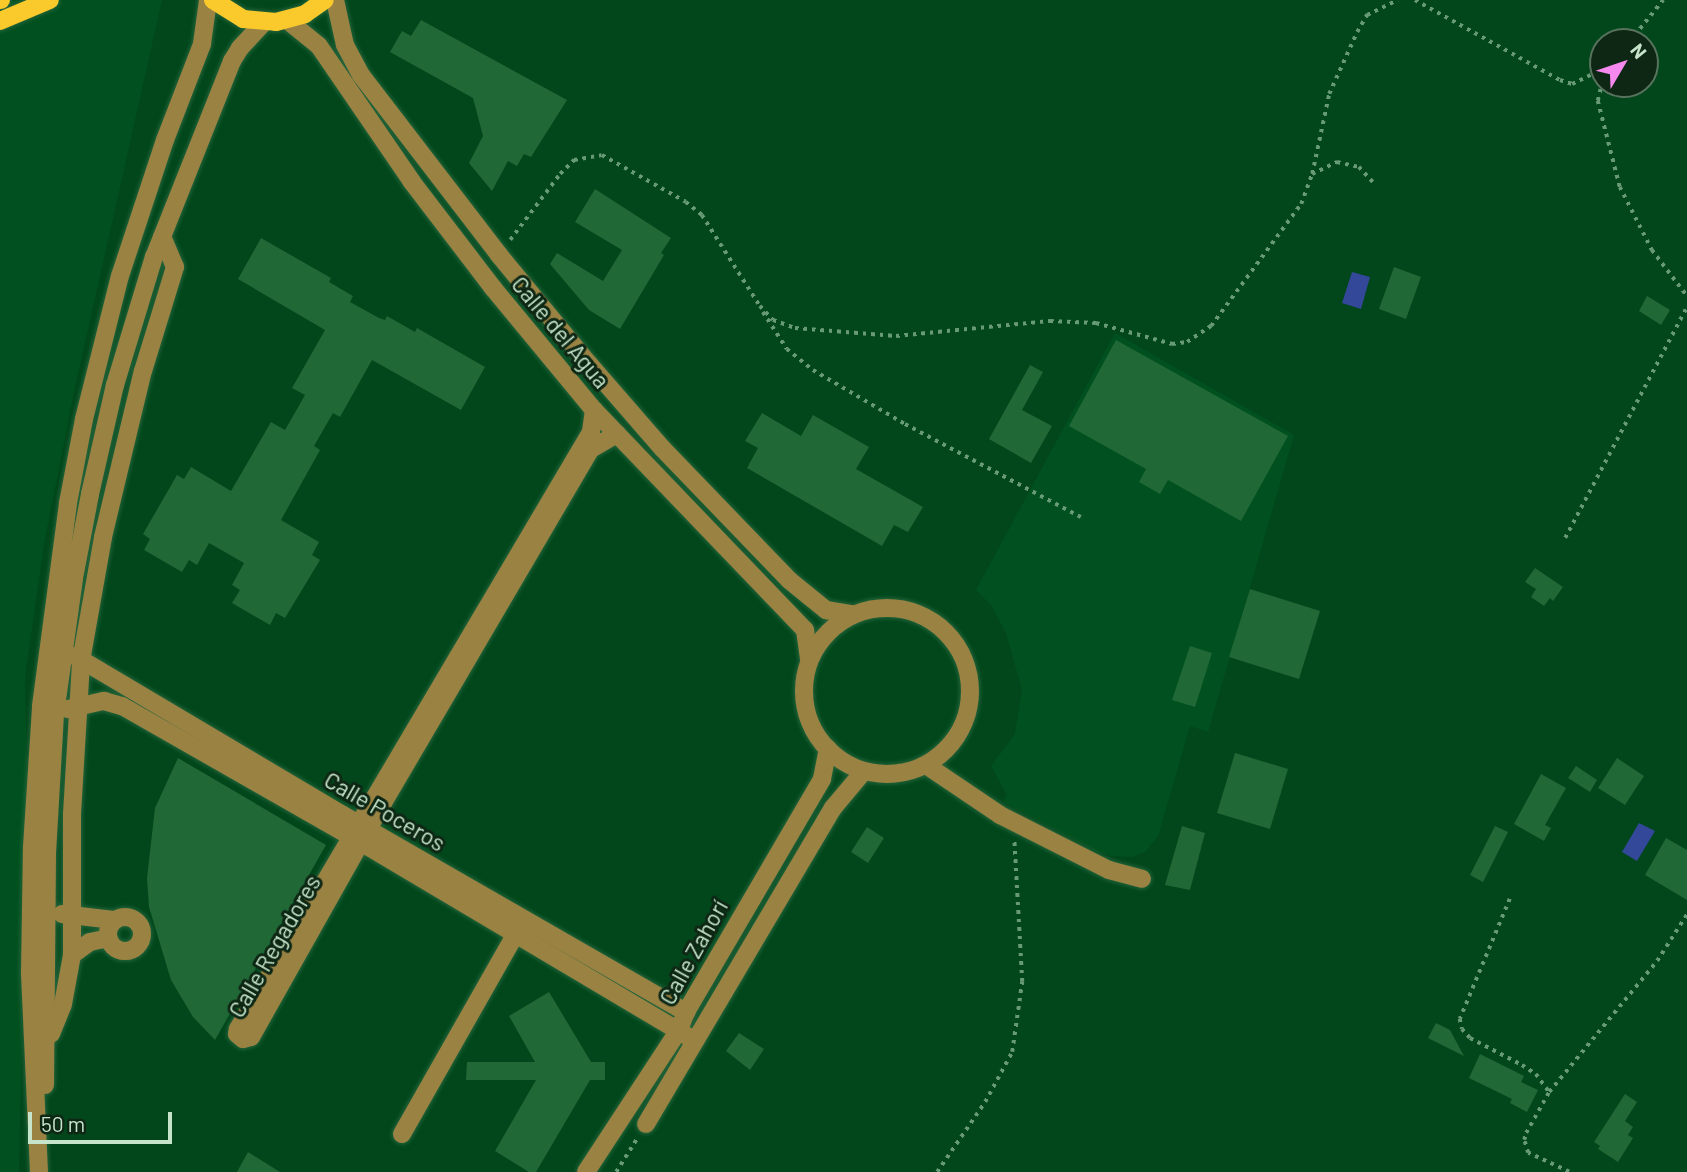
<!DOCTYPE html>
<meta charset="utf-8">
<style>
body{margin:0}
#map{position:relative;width:1687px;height:1172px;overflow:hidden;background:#01471b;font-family:Barlow,sans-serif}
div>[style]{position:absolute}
.built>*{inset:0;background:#00511f}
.water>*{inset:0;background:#334898}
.building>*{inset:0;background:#206835}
.path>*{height:3.5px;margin-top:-1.75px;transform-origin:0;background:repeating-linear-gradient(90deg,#689a77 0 3.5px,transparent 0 8.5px)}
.roads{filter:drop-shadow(0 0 2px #24633a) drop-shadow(0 0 2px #24633a)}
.minor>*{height:18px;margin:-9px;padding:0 9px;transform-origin:9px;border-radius:9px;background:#9a8243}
.minor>.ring{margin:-9px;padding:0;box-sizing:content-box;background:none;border:18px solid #9a8243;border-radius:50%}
.major>*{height:18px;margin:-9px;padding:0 9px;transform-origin:9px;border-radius:9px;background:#fac92b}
span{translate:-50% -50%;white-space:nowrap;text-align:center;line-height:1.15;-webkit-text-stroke:6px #0e2714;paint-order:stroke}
.street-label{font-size:23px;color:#c5e4ca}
.north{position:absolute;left:1589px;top:28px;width:70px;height:70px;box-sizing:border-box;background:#0e2714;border:2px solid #57735d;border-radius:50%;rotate:51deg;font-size:19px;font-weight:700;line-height:28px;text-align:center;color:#c5e4ca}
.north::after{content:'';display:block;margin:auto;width:24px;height:32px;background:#f589ee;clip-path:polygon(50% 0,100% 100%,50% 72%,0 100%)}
.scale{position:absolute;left:28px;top:1112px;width:144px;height:32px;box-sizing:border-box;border:4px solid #c5e4ca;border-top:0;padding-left:9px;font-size:21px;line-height:24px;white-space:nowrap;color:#c5e4ca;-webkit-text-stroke:5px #0e2714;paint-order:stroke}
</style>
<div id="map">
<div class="built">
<i style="clip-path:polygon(0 0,162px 0,75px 387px,44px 544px,25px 676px,27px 779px,19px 1172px,0 1172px)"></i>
<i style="clip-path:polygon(1115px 333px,1294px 435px,1208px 732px,1190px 726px,1158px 836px,1145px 852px,1133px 857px,1111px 856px,1096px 851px,1003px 802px,1007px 795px,991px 766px,1015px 734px,1022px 690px,1006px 633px,991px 605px,976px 590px)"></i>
</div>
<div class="water">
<i style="clip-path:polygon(1352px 272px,1370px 277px,1361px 309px,1342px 303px)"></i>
<i style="clip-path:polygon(1639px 823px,1655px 831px,1637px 861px,1622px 852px)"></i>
</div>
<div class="building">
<i style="clip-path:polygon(421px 20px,567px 100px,531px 157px,524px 154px,517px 166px,508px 161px,492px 191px,469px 163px,483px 136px,473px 98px,390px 52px,402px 31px,411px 36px)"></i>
<i style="clip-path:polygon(595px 189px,671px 238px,661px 253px,664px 255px,620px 329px,589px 310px,550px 264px,557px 253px,603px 281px,622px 250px,575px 222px)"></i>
<i style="clip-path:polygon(261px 238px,331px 278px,329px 282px,353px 296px,350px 302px,379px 318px,385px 320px,387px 316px,415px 332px,417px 328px,485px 367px,461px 410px,372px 360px,340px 417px,333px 413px,314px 446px,320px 450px,281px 520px,319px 542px,312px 555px,320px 560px,285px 618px,276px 613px,270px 625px,232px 603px,240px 590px,232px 585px,244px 563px,209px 543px,197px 565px,189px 560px,182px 572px,144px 550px,150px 539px,143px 534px,177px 475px,184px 479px,191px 467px,231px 491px,271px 422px,285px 430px,305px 395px,292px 388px,325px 330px,238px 279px)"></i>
<i style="clip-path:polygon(1394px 267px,1421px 277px,1406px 319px,1379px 309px)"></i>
<i style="clip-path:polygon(1647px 296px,1670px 310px,1661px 325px,1639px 311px)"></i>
<i style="clip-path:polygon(1116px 340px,1288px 436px,1241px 521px,1168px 480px,1160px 494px,1139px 482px,1146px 469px,1069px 426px)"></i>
<i style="clip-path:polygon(1030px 365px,1043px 372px,1022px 410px,1052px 426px,1031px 463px,989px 439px)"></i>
<i style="clip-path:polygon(762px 413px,801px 436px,813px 415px,869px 447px,856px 469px,923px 507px,908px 532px,894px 525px,882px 546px,747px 468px,758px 448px,745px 441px)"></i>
<i style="clip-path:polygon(1535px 568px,1563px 587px,1553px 601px,1550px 598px,1544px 606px,1531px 597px,1536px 589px,1525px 582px)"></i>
<i style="clip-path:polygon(1250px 589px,1320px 611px,1299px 679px,1229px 657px)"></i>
<i style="clip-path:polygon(1190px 646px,1212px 653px,1195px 707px,1172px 700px)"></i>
<i style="clip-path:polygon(1235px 753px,1288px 769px,1270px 829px,1217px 813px)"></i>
<i style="clip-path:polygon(178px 758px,326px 845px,215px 1040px,193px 1017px,171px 980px,149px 907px,147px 878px,155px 808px)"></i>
<i style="clip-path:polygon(1617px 758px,1644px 776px,1625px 805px,1598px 788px)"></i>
<i style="clip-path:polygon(1576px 766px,1597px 780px,1590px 792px,1568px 778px)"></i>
<i style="clip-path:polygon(1541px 774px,1566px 788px,1545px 825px,1551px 828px,1544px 841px,1514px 824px)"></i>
<i style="clip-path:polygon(1182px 826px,1205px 833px,1190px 890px,1165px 885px)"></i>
<i style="clip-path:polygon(1495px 826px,1508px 832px,1483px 882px,1470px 875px)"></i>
<i style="clip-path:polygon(867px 827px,884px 838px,868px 863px,851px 852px)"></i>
<i style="clip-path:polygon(1666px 838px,1687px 850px,1687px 900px,1645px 875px)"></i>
<i style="clip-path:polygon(549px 992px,591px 1062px,605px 1062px,605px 1080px,590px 1080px,536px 1172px,529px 1172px,495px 1151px,536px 1080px,466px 1080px,467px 1062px,535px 1062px,509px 1016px)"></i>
<i style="clip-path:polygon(1436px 1023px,1450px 1030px,1464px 1056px,1428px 1038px)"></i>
<i style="clip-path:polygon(739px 1033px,764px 1049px,750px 1070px,726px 1051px)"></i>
<i style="clip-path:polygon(1480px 1054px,1524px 1076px,1521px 1082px,1538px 1090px,1527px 1112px,1510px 1103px,1512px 1099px,1469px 1078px)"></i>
<i style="clip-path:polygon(1625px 1094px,1637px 1102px,1625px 1121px,1633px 1127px,1628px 1135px,1633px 1138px,1618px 1162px,1598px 1149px,1600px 1146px,1594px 1142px)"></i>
<i style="clip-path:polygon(248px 1152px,280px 1172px,237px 1172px)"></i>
</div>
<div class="path">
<i style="left:1415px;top:0;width:166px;rotate:28.9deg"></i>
<i style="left:1560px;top:80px;width:13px;rotate:18deg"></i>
<i style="left:1572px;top:84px;width:34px;rotate:-26deg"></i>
<i style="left:1629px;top:42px;width:54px;rotate:-51deg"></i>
<i style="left:1603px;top:81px;width:21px;rotate:104deg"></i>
<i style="left:1598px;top:101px;width:89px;rotate:75.7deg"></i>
<i style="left:1620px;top:187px;width:71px;rotate:63.1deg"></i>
<i style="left:1652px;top:250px;width:58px;rotate:52.7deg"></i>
<i style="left:1312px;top:174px;width:28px;rotate:-26deg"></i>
<i style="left:1337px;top:162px;width:23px;rotate:13deg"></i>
<i style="left:1359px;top:167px;width:21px;rotate:47deg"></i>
<i style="left:510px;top:240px;width:83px;rotate:-52.9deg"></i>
<i style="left:560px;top:174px;width:20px;rotate:-45deg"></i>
<i style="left:574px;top:160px;width:28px;rotate:-10deg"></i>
<i style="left:602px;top:155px;width:96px;rotate:29.2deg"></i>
<i style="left:686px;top:202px;width:21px;rotate:39deg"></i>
<i style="left:702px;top:215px;width:108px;rotate:57.5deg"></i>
<i style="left:760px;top:306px;width:19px;rotate:47deg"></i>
<i style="left:773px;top:320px;width:23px;rotate:20deg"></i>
<i style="left:795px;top:328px;width:101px;rotate:4.5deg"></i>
<i style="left:896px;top:336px;width:155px;rotate:-5.6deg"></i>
<i style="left:1050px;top:321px;width:46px;rotate:2.5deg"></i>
<i style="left:1096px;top:323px;width:79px;rotate:15.4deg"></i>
<i style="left:1172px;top:344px;width:15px;rotate:-8deg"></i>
<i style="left:1187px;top:342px;width:29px;rotate:-34deg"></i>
<i style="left:1211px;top:326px;width:152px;rotate:-53.6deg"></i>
<i style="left:1301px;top:204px;width:32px;rotate:-70deg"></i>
<i style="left:1312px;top:174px;width:82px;rotate:-78deg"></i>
<i style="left:1329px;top:94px;width:68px;rotate:-65.7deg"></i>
<i style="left:1357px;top:32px;width:20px;rotate:-60deg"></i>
<i style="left:1367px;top:15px;width:34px;rotate:-26deg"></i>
<i style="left:763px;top:312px;width:44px;rotate:57deg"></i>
<i style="left:787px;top:349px;width:33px;rotate:39deg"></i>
<i style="left:813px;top:370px;width:107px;rotate:30.4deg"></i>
<i style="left:905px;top:424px;width:199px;rotate:27.9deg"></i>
<i style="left:1565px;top:538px;width:261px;rotate:-62.2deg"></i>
<i style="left:1510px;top:899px;width:130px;rotate:112.6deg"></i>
<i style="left:1460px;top:1019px;width:10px;rotate:79deg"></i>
<i style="left:1462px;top:1029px;width:12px;rotate:48deg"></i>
<i style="left:1470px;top:1038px;width:59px;rotate:27.4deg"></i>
<i style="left:1522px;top:1065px;width:17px;rotate:33deg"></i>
<i style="left:1536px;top:1074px;width:22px;rotate:54deg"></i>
<i style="left:616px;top:1172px;width:41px;rotate:-57.8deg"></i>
<i style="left:937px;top:1172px;width:85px;rotate:-55.6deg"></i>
<i style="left:985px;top:1102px;width:57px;rotate:-61.6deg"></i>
<i style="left:1012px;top:1052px;width:71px;rotate:-81.9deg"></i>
<i style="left:1022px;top:982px;width:142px;rotate:-93.2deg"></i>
<i style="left:1569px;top:1172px;width:45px;rotate:-155.1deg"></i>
<i style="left:1528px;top:1153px;width:14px;rotate:-107deg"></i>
<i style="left:1524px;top:1140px;width:7px;rotate:-74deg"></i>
<i style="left:1526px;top:1133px;width:47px;rotate:-60.7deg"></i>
<i style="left:1549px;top:1092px;width:170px;rotate:-50.5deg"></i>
<i style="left:1657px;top:961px;width:56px;rotate:-57.4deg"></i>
</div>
<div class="roads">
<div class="minor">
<i style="left:335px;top:0;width:46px;rotate:77.5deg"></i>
<i style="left:345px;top:45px;width:34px;rotate:62deg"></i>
<i style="left:361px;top:75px;width:227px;rotate:52.5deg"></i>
<i style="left:499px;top:255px;width:141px;rotate:50.5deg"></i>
<i style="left:589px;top:364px;width:111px;rotate:49deg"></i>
<i style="left:662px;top:448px;width:183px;rotate:46.1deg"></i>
<i style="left:789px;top:580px;width:48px;rotate:39deg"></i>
<i style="left:826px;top:610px;width:26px;rotate:9deg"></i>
<i style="left:287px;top:20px;width:41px;rotate:39.1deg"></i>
<i style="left:319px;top:46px;width:165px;rotate:55.6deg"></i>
<i style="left:412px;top:182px;width:133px;rotate:52.6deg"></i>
<i style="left:493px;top:288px;width:158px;rotate:50.4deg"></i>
<i style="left:594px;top:410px;width:305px;rotate:46.2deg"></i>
<i style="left:805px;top:630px;width:30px;rotate:82deg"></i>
<i style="left:594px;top:410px;width:22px;rotate:98deg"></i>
<i style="left:591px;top:432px;width:694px;rotate:120.6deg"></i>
<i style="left:238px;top:1029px;width:5px;rotate:101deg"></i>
<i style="left:237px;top:1034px;width:8px;rotate:40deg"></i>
<i style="left:243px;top:1039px;width:8px;rotate:-14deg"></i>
<i style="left:251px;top:1037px;width:269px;rotate:-60.6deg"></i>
<i style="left:383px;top:803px;width:411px;rotate:-59.6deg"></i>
<i style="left:591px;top:449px;width:30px;rotate:-30deg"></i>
<i class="ring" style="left:804px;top:608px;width:148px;height:148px"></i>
<i style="left:75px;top:656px;width:312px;rotate:30.7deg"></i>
<i style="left:343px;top:815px;width:396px;rotate:29.9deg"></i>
<i style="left:68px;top:709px;width:37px;rotate:-13deg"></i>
<i style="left:104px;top:701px;width:19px;rotate:16deg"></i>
<i style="left:122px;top:706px;width:265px;rotate:29.7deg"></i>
<i style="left:352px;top:837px;width:399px;rotate:30.7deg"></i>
<i style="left:926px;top:765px;width:89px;rotate:34deg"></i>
<i style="left:1000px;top:815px;width:122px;rotate:26.8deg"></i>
<i style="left:1109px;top:870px;width:34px;rotate:15deg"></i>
<i style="left:62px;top:914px;width:52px;rotate:6.6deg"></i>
<i class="ring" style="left:108px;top:917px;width:16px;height:16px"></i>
<i style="left:72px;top:955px;width:22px;rotate:-36deg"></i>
<i style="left:90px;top:942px;width:19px;rotate:-12deg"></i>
<i style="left:51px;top:1034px;width:32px;rotate:-68deg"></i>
<i style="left:63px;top:1004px;width:50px;rotate:-79.6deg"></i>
<i style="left:72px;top:955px;width:141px;rotate:-90deg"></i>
<i style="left:72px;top:814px;width:153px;rotate:-86.6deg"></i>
<i style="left:81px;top:661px;width:126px;rotate:-79.9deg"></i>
<i style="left:103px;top:537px;width:171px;rotate:-76.5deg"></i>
<i style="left:143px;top:371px;width:109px;rotate:-72.9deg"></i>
<i style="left:175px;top:267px;width:33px;rotate:-113deg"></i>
<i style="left:45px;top:1085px;width:232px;rotate:-89.5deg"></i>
<i style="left:47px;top:853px;width:139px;rotate:-86.7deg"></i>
<i style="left:55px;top:714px;width:137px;rotate:-82deg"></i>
<i style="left:74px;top:578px;width:86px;rotate:-79.2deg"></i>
<i style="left:90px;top:494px;width:112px;rotate:-77.1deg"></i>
<i style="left:115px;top:385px;width:134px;rotate:-73.1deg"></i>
<i style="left:154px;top:257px;width:211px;rotate:-68.3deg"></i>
<i style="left:232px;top:61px;width:15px;rotate:-58deg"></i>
<i style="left:240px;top:48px;width:35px;rotate:-47deg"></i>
<i style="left:646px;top:1124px;width:367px;rotate:-59.4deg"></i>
<i style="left:833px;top:808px;width:48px;rotate:-50deg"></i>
<i style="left:402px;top:1134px;width:231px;rotate:-60.4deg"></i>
<i style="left:39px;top:1172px;width:199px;rotate:-92.6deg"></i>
<i style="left:30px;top:973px;width:126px;rotate:-89.1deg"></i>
<i style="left:32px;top:847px;width:141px;rotate:-86.3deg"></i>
<i style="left:41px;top:706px;width:205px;rotate:-82.4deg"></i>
<i style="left:68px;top:503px;width:86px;rotate:-79.2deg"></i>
<i style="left:84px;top:419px;width:147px;rotate:-75.9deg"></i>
<i style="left:120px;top:276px;width:143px;rotate:-71.7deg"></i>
<i style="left:165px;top:140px;width:103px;rotate:-68.9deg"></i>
<i style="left:202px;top:44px;width:44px;rotate:-82.2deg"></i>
<i style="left:586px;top:1172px;width:170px;rotate:-56.8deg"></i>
<i style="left:679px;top:1030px;width:19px;rotate:-69deg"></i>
<i style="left:686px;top:1012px;width:270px;rotate:-59.7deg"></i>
<i style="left:822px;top:779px;width:31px;rotate:-79deg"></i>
</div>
<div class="major">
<i style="left:0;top:0;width:1px"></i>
<i style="left:213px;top:0;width:36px;rotate:32deg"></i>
<i style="left:243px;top:19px;width:33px;rotate:5deg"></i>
<i style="left:276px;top:22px;width:30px;rotate:-15deg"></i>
<i style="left:305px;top:14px;width:24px;rotate:-35deg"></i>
<i style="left:0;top:21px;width:54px;rotate:-22.8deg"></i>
</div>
</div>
<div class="street-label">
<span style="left:561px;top:332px;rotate:50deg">Calle del Agua</span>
<span style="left:385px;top:811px;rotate:30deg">Calle Poceros</span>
<span style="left:274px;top:946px;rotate:-60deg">Calle Regadores</span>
<span style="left:693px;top:952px;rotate:-61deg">Calle Zahorí</span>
</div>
<div class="north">N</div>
<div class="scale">50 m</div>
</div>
